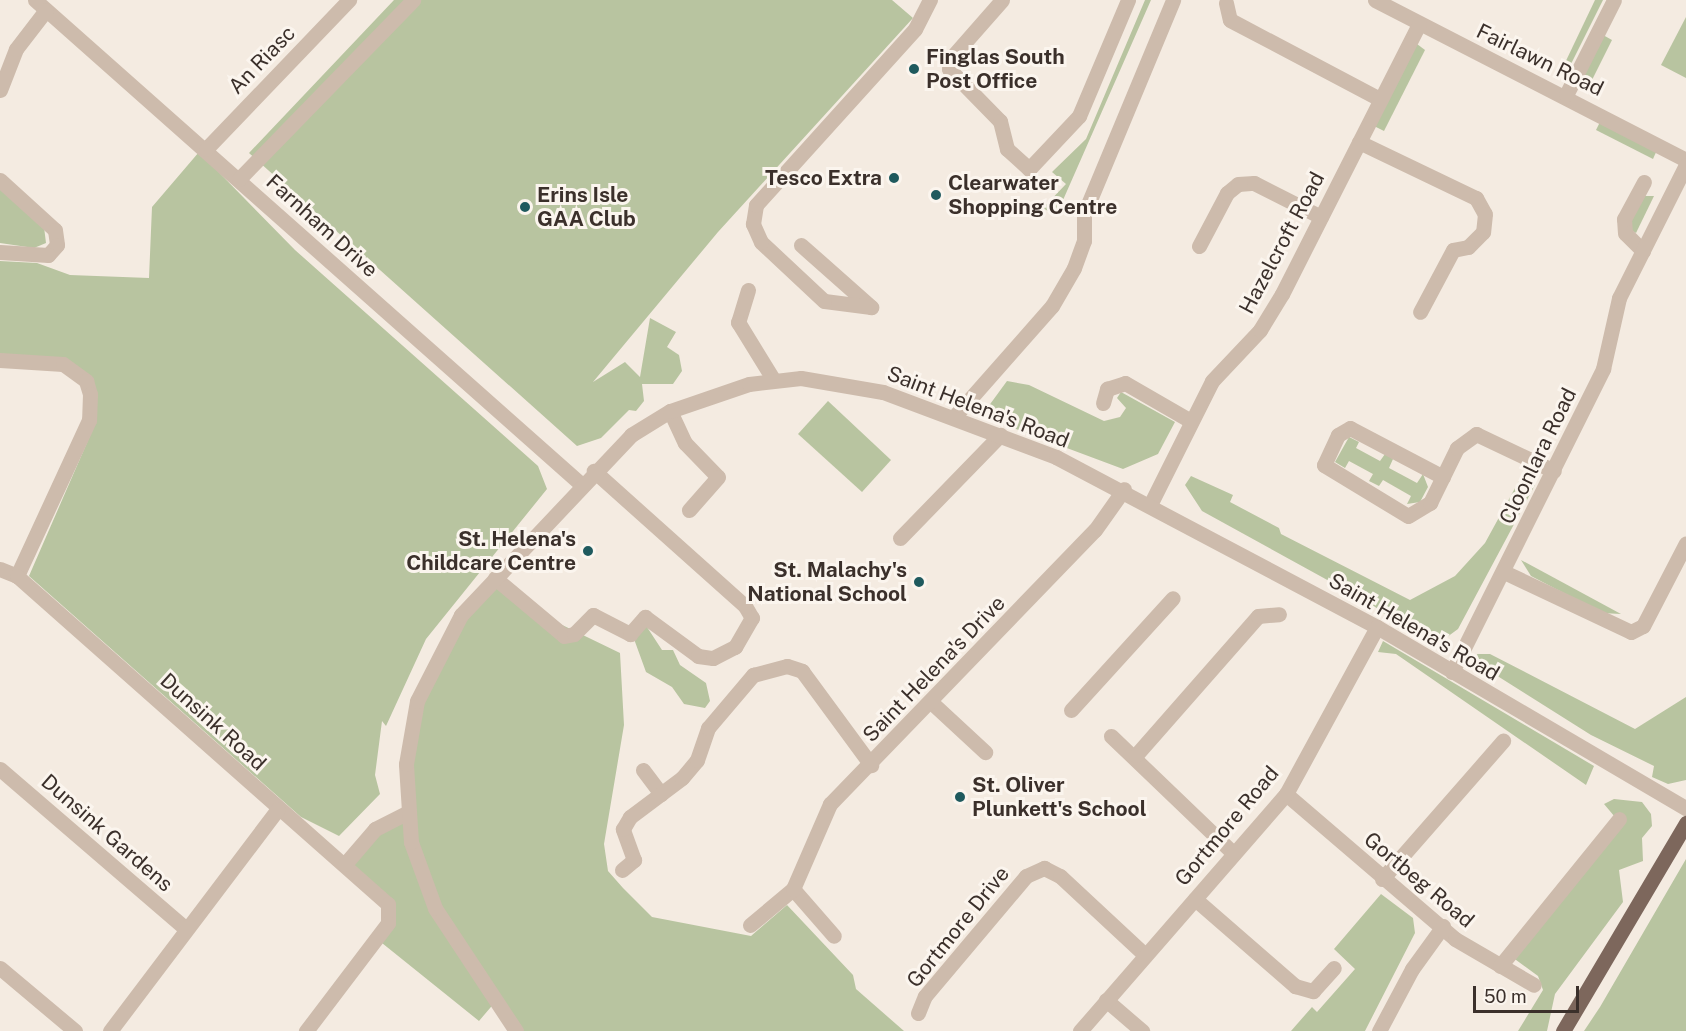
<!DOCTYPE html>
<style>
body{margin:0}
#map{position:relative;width:1686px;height:1031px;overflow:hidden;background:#f4ebe1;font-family:"Public Sans",sans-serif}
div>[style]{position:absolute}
.green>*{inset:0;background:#b8c4a0}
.minor>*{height:15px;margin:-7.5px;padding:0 7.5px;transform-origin:7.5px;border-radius:7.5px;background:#cdbbac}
.major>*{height:15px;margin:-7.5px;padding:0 7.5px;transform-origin:7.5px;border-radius:7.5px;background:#7d675c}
.dots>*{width:16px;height:16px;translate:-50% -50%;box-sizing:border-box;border:3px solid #fbf5ee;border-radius:50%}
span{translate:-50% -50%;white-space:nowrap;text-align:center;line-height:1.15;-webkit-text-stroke:6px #fbf5ee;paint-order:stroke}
.poi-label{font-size:21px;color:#3b302b;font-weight:700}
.left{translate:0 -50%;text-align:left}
.right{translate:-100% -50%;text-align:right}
.street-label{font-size:21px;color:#3b302b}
.scale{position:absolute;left:1473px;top:986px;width:106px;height:27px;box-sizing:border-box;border:3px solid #3b302b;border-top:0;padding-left:8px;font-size:18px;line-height:21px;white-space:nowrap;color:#3b302b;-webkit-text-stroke:4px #fbf5ee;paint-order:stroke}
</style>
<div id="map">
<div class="green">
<i style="clip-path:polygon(394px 0,892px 0,913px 18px,718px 232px,593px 382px,625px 362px,640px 377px,650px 318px,676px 332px,667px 347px,679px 355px,682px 371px,673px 384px,642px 384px,644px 401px,636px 411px,629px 410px,601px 438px,577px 446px,249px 153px)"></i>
<i style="clip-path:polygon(1145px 0,1151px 0,1056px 216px,1043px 208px,1066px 184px,1052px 172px,1086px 139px)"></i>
<i style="clip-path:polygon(1595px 0,1603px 0,1568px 70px,1563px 67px)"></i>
<i style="clip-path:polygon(1686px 17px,1686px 78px,1661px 65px)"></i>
<i style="clip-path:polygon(1603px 35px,1612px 40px,1592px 80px,1581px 74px)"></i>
<i style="clip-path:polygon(1417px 44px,1425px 50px,1384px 131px,1374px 126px)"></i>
<i style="clip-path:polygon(1600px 122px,1657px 150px,1653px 159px,1596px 130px)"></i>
<i style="clip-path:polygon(199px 152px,295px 250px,538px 466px,547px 489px,426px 639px,386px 726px,382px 721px,375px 775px,380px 794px,339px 836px,301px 817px,29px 576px,96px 422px,96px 396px,65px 361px,0 354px,0 261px,37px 263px,70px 275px,149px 278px,152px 207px)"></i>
<i style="clip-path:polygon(0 186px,44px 227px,46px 243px,34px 248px,0 243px)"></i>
<i style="clip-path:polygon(1645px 196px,1654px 196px,1636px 233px,1631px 230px,1632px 216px)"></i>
<i style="clip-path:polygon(1007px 381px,1029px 385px,1104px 421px,1120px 417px,1126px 408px,1117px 398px,1121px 392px,1175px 422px,1158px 454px,1123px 469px,1000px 423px,988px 407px)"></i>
<i style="clip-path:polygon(828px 401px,891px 460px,862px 492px,798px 434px)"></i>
<i style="clip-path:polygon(1349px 437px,1359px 442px,1356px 448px,1380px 461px,1385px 454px,1393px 459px,1389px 468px,1417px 483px,1423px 474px,1428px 487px,1420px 502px,1407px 504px,1411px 496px,1383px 480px,1379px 486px,1369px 481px,1373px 474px,1349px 461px,1345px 468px,1335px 462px)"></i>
<i style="clip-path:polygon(1526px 468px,1535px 485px,1458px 629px,1443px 640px,1422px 641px,1371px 604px,1202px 511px,1185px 485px,1191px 476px,1233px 495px,1230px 502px,1279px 528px,1281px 534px,1410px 600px,1455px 576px,1485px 543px)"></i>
<i style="clip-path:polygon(1521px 560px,1621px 614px,1602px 613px,1531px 576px)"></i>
<i style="clip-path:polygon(495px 580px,525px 607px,620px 653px,624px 725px,604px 844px,608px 871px,623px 888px,652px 917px,751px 936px,787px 905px,853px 975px,856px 989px,904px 1031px,516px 1031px,496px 1001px,479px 1021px,377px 939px,391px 913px,345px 864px,375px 830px,408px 813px,405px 769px,429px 671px)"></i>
<i style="clip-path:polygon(645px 624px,662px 650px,673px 650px,680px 665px,706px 683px,710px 701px,705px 708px,684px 704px,672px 687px,646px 672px,634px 639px)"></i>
<i style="clip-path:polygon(1383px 641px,1594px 766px,1586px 785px,1396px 654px,1378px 652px)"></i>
<i style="clip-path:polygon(1477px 654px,1490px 654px,1635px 729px,1686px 697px,1686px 780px,1668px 784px,1652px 777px,1654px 766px,1591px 735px,1480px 665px)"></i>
<i style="clip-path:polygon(1614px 799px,1642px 802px,1651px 814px,1652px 826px,1642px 838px,1643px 861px,1619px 870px,1623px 902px,1555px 994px,1547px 1031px,1518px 1031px,1543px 990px,1538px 976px,1512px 957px,1620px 823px,1604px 804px)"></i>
<i style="clip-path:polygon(1686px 859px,1686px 1031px,1584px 1031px,1600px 1007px)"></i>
<i style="clip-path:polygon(1381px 894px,1413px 918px,1415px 933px,1365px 1031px,1291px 1031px,1312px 1007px,1317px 1012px,1355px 969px,1334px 949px)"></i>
</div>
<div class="minor">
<i style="left:35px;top:0;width:730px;rotate:41.56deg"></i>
<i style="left:1002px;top:0;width:77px;rotate:131.3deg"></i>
<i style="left:951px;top:58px;width:11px;rotate:100deg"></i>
<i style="left:949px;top:69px;width:73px;rotate:45.6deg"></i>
<i style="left:1000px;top:121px;width:29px;rotate:76deg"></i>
<i style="left:1007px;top:149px;width:30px;rotate:42deg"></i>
<i style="left:1029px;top:169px;width:73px;rotate:-46.7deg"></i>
<i style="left:1079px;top:116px;width:126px;rotate:-67.1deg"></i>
<i style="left:1375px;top:0;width:350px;rotate:27.2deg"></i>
<i style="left:1226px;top:3px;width:17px;rotate:77deg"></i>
<i style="left:1230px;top:20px;width:170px;rotate:27.8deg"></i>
<i style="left:0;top:90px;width:44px;rotate:-68.7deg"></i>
<i style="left:16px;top:49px;width:49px;rotate:-52.4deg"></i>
<i style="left:1566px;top:95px;width:106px;rotate:-63.2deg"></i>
<i style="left:1359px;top:142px;width:130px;rotate:25.6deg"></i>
<i style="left:1476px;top:198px;width:18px;rotate:61deg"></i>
<i style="left:1485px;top:214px;width:18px;rotate:96deg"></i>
<i style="left:1483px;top:232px;width:21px;rotate:135deg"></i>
<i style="left:1468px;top:247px;width:15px;rotate:169deg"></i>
<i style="left:1453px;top:250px;width:70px;rotate:118deg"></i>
<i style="left:206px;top:149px;width:207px;rotate:-46.2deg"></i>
<i style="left:239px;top:179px;width:250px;rotate:-45.8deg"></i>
<i style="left:0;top:180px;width:74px;rotate:42.3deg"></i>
<i style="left:55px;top:230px;width:15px;rotate:82deg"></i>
<i style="left:57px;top:245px;width:13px;rotate:132deg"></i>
<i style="left:48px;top:255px;width:48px;rotate:-176.4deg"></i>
<i style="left:801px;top:245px;width:94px;rotate:41.5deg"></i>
<i style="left:871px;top:307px;width:47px;rotate:-172.7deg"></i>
<i style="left:824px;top:301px;width:86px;rotate:-136.9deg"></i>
<i style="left:761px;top:242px;width:20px;rotate:-114deg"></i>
<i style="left:753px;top:224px;width:19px;rotate:-81deg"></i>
<i style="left:756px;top:205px;width:237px;rotate:-47.9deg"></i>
<i style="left:915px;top:29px;width:33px;rotate:-63deg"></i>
<i style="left:1199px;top:246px;width:60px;rotate:-62.2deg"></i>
<i style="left:1227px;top:193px;width:14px;rotate:-39deg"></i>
<i style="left:1238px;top:184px;width:16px;rotate:-4deg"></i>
<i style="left:1254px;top:183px;width:75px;rotate:26.9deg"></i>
<i style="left:1643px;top:251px;width:25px;rotate:-135deg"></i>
<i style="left:1625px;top:233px;width:14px;rotate:-94deg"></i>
<i style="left:1624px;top:219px;width:42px;rotate:-61.6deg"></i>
<i style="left:748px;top:290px;width:34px;rotate:107deg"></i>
<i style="left:738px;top:322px;width:67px;rotate:58.4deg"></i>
<i style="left:0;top:360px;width:63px;rotate:3.6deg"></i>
<i style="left:63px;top:364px;width:29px;rotate:36deg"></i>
<i style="left:86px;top:381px;width:14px;rotate:73deg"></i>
<i style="left:90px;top:394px;width:26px;rotate:92deg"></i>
<i style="left:89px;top:420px;width:172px;rotate:114.8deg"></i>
<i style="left:1103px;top:403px;width:15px;rotate:-74deg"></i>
<i style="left:1107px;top:389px;width:19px;rotate:-18deg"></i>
<i style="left:1125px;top:383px;width:74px;rotate:30deg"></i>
<i style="left:670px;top:411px;width:35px;rotate:65deg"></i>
<i style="left:685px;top:443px;width:47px;rotate:45.9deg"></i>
<i style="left:718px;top:477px;width:44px;rotate:131.3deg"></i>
<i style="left:954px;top:417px;width:148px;rotate:-48.6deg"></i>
<i style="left:1052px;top:306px;width:44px;rotate:-59.9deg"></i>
<i style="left:1074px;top:268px;width:29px;rotate:-70deg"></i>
<i style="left:1084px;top:241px;width:27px;rotate:-90deg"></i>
<i style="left:1084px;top:214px;width:232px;rotate:-67.4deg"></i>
<i style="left:1443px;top:477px;width:105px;rotate:-152.2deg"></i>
<i style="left:1350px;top:428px;width:14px;rotate:150deg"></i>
<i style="left:1338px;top:435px;width:33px;rotate:115deg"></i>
<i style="left:1324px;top:465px;width:98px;rotate:31.3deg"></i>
<i style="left:1408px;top:516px;width:26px;rotate:-31deg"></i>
<i style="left:1430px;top:503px;width:61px;rotate:-63.9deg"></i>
<i style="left:1457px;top:448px;width:24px;rotate:-36deg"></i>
<i style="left:1476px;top:434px;width:86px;rotate:25.4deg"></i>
<i style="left:1151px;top:503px;width:136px;rotate:-63.4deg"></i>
<i style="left:1212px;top:381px;width:70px;rotate:-46.7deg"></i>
<i style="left:1260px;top:330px;width:42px;rotate:-58.6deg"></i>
<i style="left:1282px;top:294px;width:303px;rotate:-63.1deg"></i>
<i style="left:900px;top:538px;width:144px;rotate:-45.8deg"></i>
<i style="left:0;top:569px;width:18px;rotate:22deg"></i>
<i style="left:17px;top:576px;width:495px;rotate:41.5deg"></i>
<i style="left:388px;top:904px;width:19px;rotate:90deg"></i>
<i style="left:388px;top:923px;width:136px;rotate:127.2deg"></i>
<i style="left:1504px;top:572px;width:140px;rotate:25.3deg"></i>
<i style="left:1631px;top:632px;width:13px;rotate:-27deg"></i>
<i style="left:1643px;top:626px;width:93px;rotate:-62.6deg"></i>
<i style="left:495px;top:578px;width:90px;rotate:40deg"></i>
<i style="left:564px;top:636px;width:10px;rotate:-11deg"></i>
<i style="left:574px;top:634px;width:27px;rotate:-45deg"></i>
<i style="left:593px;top:615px;width:42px;rotate:27.2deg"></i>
<i style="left:630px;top:634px;width:23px;rotate:-49deg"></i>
<i style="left:645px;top:617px;width:66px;rotate:36.3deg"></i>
<i style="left:698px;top:656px;width:15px;rotate:8deg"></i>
<i style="left:713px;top:658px;width:25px;rotate:-27deg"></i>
<i style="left:735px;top:647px;width:34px;rotate:-60deg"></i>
<i style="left:752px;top:618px;width:14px;rotate:-120deg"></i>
<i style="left:745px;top:606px;width:203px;rotate:-138.2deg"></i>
<i style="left:1452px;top:672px;width:339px;rotate:-63.5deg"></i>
<i style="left:1603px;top:369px;width:73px;rotate:-77.3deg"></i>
<i style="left:1619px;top:298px;width:149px;rotate:-63.3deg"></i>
<i style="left:931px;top:702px;width:74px;rotate:42.8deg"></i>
<i style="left:1071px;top:710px;width:151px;rotate:-47.7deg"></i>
<i style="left:1111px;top:736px;width:170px;rotate:43.8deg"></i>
<i style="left:1136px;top:755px;width:185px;rotate:-48.7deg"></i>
<i style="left:1258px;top:616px;width:21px;rotate:-5deg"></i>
<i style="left:0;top:769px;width:245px;rotate:40.7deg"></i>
<i style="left:643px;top:770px;width:30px;rotate:53deg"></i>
<i style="left:1286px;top:794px;width:223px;rotate:40.6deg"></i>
<i style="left:1455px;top:939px;width:91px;rotate:30.2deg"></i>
<i style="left:345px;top:864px;width:46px;rotate:-49.4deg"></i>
<i style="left:375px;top:829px;width:36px;rotate:-27deg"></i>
<i style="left:622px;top:870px;width:16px;rotate:-40deg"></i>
<i style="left:634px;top:860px;width:33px;rotate:-110deg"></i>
<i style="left:623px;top:829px;width:14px;rotate:-60deg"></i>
<i style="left:630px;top:817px;width:65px;rotate:-36.9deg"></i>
<i style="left:682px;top:778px;width:23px;rotate:-50deg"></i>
<i style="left:697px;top:760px;width:34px;rotate:-71deg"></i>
<i style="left:708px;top:728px;width:70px;rotate:-49.7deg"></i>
<i style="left:753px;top:675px;width:35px;rotate:-15deg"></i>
<i style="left:787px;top:666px;width:16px;rotate:18deg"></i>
<i style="left:802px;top:671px;width:117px;rotate:53.7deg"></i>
<i style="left:1382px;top:879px;width:184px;rotate:-48.8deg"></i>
<i style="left:793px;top:889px;width:62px;rotate:48.9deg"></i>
<i style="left:1195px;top:899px;width:133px;rotate:41deg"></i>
<i style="left:1295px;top:986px;width:19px;rotate:16deg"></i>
<i style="left:1313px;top:991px;width:31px;rotate:-48deg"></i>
<i style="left:750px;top:925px;width:56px;rotate:-39.9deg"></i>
<i style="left:793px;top:889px;width:93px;rotate:-66.5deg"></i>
<i style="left:830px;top:804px;width:381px;rotate:-46deg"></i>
<i style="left:1095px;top:530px;width:50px;rotate:-54.7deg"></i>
<i style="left:1500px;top:966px;width:189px;rotate:-51deg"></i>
<i style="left:0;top:968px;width:98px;rotate:40deg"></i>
<i style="left:1106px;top:1000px;width:48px;rotate:40.7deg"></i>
<i style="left:918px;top:1013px;width:18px;rotate:-68deg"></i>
<i style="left:925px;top:996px;width:157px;rotate:-49.9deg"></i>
<i style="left:1026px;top:876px;width:20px;rotate:-24deg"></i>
<i style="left:1044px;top:868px;width:18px;rotate:27deg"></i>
<i style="left:1060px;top:876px;width:116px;rotate:42.9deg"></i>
<i style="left:110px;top:1031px;width:278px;rotate:-52.9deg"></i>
<i style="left:516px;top:1031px;width:147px;rotate:-123.4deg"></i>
<i style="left:435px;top:908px;width:70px;rotate:-110deg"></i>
<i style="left:411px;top:842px;width:78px;rotate:-93.7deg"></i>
<i style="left:406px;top:764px;width:64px;rotate:-80.1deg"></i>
<i style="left:417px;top:701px;width:97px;rotate:-62.9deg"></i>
<i style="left:461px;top:615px;width:248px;rotate:-46.6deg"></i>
<i style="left:631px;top:435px;width:46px;rotate:-31.6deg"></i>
<i style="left:670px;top:411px;width:83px;rotate:-18.9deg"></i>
<i style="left:749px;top:384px;width:52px;rotate:-6.6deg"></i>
<i style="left:801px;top:378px;width:83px;rotate:9.7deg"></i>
<i style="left:883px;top:392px;width:185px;rotate:20.6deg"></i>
<i style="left:1056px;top:457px;width:363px;rotate:27.9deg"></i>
<i style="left:1377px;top:627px;width:358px;rotate:30.4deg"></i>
<i style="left:1080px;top:1031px;width:314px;rotate:-49deg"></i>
<i style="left:1286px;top:794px;width:190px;rotate:-61.4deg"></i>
<i style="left:1379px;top:1031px;width:70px;rotate:-62deg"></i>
<i style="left:1412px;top:969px;width:53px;rotate:-54.2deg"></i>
</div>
<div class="major">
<i style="left:1563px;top:1031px;width:242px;rotate:-59.4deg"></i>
</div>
<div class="dots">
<i style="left:914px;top:69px;background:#1f5a5e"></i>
<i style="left:894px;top:178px;background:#1f5a5e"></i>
<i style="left:936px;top:195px;background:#1f5a5e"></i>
<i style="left:525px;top:207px;background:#1f5a5e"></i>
<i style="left:588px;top:551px;background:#1f5a5e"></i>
<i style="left:919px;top:582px;background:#1f5a5e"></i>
<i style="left:960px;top:797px;background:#1f5a5e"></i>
</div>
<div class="poi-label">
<span class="left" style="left:926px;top:69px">Finglas South<br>Post Office</span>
<span class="right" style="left:882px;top:178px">Tesco Extra</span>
<span class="left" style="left:948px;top:195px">Clearwater<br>Shopping Centre</span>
<span class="left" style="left:537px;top:207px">Erins Isle<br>GAA Club</span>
<span class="right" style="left:576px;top:551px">St. Helena's<br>Childcare Centre</span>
<span class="right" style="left:907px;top:582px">St. Malachy's<br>National School</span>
<span class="left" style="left:972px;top:797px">St. Oliver<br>Plunkett's School</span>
</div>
<div class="street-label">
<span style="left:262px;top:60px;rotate:-46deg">An Riasc</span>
<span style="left:1540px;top:60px;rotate:26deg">Fairlawn Road</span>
<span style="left:322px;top:226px;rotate:42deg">Farnham Drive</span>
<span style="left:1282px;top:243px;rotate:-62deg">Hazelcroft Road</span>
<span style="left:978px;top:407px;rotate:21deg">Saint Helena's Road</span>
<span style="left:1538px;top:456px;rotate:-64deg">Cloonlara Road</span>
<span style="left:1414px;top:627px;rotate:30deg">Saint Helena's Road</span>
<span style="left:934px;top:669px;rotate:-46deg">Saint Helena's Drive</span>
<span style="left:213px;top:722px;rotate:42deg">Dunsink Road</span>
<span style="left:1227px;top:826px;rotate:-50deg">Gortmore Road</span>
<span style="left:107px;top:833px;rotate:41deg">Dunsink Gardens</span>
<span style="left:1419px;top:880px;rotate:40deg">Gortbeg Road</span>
<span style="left:958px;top:927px;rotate:-51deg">Gortmore Drive</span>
</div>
<div class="scale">50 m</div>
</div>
